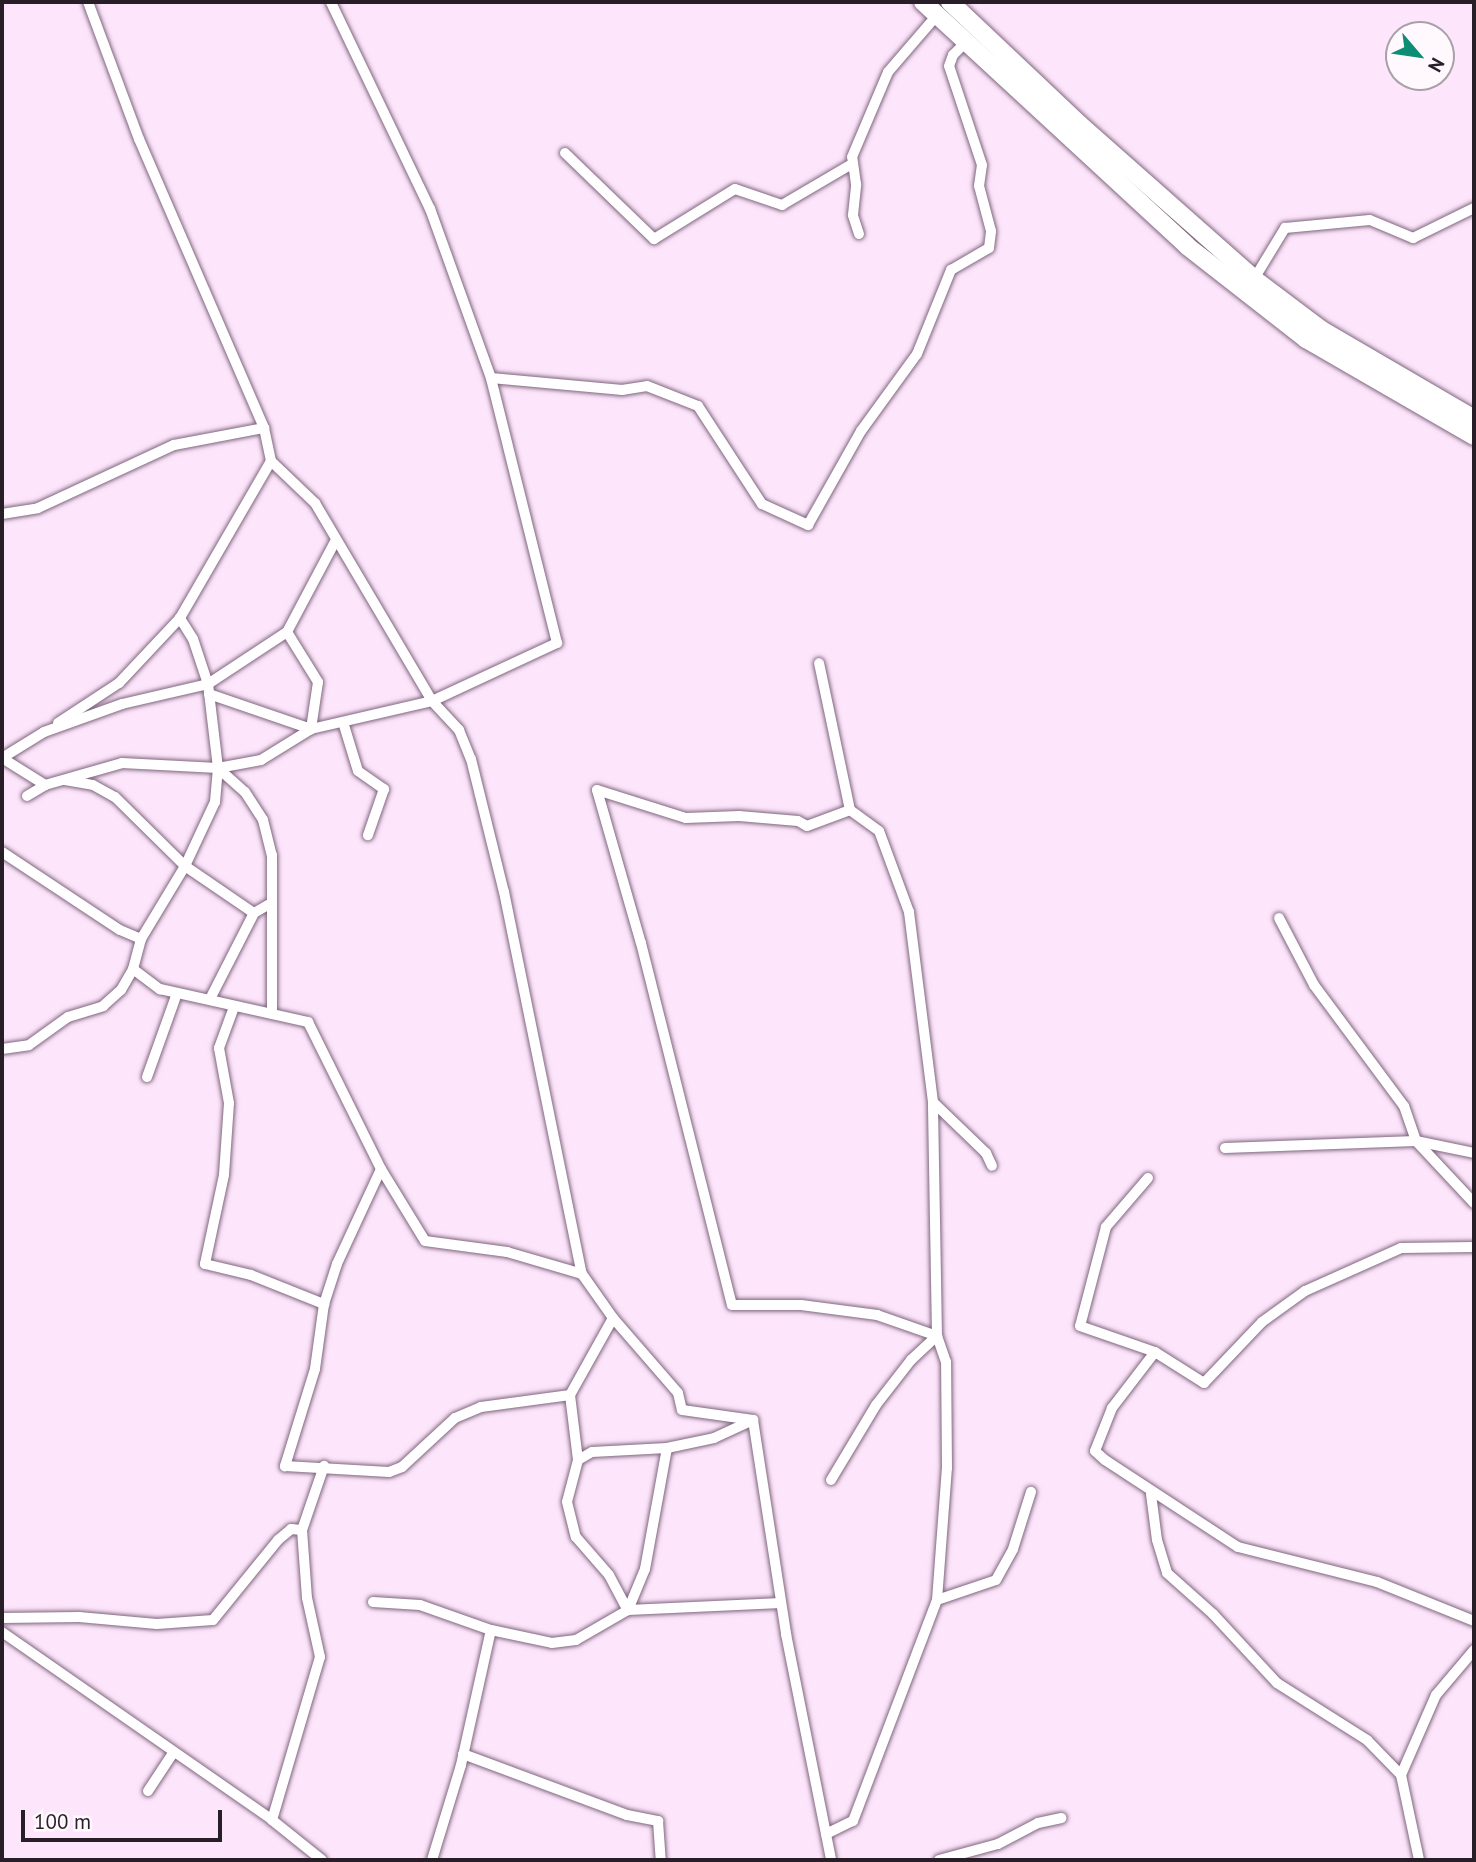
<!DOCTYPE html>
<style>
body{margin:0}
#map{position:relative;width:1476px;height:1862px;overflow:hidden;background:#fde5fb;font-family:"PT Sans",sans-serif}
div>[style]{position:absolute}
.roads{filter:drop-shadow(0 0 2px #7f667e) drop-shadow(0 0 2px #7f667e)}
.street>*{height:10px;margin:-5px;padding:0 5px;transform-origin:5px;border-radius:5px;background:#fff}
.primary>*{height:18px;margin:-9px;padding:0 9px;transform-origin:9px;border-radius:9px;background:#fff}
span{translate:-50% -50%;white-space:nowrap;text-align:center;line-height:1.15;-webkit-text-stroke:5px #fff9fe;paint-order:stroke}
.frame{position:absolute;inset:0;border:4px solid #281e28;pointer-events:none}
.north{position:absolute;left:1385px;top:21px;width:70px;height:70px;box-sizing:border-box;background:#fff9fe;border:2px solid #a9a1a8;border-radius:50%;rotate:119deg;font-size:19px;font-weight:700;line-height:28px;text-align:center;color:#281e28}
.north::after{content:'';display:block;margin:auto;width:24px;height:32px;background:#0d8e74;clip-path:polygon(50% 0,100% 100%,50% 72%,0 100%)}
.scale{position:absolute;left:21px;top:1810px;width:201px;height:32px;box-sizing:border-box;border:4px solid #281e28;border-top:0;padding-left:9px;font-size:21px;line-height:24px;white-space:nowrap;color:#281e28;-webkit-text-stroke:5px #fff9fe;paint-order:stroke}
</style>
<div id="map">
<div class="roads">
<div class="street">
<i style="left:88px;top:2px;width:146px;rotate:69.6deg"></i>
<i style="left:139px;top:139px;width:315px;rotate:66.6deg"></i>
<i style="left:264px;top:428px;width:34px;rotate:78deg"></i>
<i style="left:271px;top:461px;width:61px;rotate:43.7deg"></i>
<i style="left:315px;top:503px;width:230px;rotate:59.4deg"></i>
<i style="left:432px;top:701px;width:40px;rotate:47deg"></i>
<i style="left:459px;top:730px;width:31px;rotate:68deg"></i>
<i style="left:471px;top:759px;width:137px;rotate:76.1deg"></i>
<i style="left:504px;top:892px;width:390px;rotate:78.5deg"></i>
<i style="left:582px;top:1274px;width:54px;rotate:54.8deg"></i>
<i style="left:613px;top:1318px;width:99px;rotate:49.1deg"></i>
<i style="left:678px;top:1393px;width:17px;rotate:77deg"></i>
<i style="left:682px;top:1410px;width:72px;rotate:8deg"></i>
<i style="left:565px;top:153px;width:124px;rotate:44deg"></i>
<i style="left:654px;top:239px;width:95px;rotate:-31.7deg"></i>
<i style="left:735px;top:189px;width:50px;rotate:18.8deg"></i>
<i style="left:782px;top:205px;width:81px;rotate:-30.4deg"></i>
<i style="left:859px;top:234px;width:20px;rotate:-108deg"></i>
<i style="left:853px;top:215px;width:31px;rotate:-84deg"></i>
<i style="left:856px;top:184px;width:27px;rotate:-98deg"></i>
<i style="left:852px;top:157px;width:92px;rotate:-67deg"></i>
<i style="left:888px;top:72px;width:75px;rotate:-49.3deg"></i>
<i style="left:1254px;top:279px;width:60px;rotate:-58.7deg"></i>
<i style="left:1285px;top:228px;width:85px;rotate:-5.4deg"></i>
<i style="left:1370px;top:220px;width:47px;rotate:22.7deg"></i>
<i style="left:1413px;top:238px;width:68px;rotate:-26.2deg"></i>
<i style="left:491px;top:378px;width:132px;rotate:5.2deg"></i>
<i style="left:622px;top:390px;width:25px;rotate:-9deg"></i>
<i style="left:647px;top:386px;width:55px;rotate:21.4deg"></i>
<i style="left:698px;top:406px;width:117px;rotate:56.9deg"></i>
<i style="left:762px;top:504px;width:51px;rotate:24.5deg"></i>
<i style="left:808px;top:525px;width:108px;rotate:-60.6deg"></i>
<i style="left:861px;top:431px;width:95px;rotate:-54deg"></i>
<i style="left:917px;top:354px;width:91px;rotate:-68deg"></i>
<i style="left:951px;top:270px;width:44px;rotate:-30.1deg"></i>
<i style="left:989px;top:248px;width:17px;rotate:-83deg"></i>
<i style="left:991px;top:231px;width:47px;rotate:-104.9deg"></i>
<i style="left:979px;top:186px;width:21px;rotate:-82deg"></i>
<i style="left:982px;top:165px;width:104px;rotate:-108.4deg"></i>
<i style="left:949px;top:66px;width:12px;rotate:-70deg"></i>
<i style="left:953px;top:55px;width:18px;rotate:-45deg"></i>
<i style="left:2px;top:514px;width:36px;rotate:-9deg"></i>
<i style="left:38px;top:508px;width:150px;rotate:-24.9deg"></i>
<i style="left:174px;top:445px;width:92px;rotate:-10.7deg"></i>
<i style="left:287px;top:632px;width:59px;rotate:58.2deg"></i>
<i style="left:318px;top:682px;width:48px;rotate:98.5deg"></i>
<i style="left:209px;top:694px;width:108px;rotate:18.9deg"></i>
<i style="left:343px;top:722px;width:51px;rotate:73deg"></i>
<i style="left:358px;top:771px;width:32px;rotate:35deg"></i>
<i style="left:384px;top:789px;width:49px;rotate:109.2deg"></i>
<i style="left:58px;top:723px;width:73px;rotate:-33.3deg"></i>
<i style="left:119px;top:683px;width:89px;rotate:-46.8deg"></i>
<i style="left:180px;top:618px;width:181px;rotate:-59.9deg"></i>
<i style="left:2px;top:758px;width:51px;rotate:32.1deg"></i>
<i style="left:45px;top:785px;width:80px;rotate:-15.9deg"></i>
<i style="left:122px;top:763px;width:96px;rotate:3deg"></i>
<i style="left:218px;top:768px;width:44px;rotate:-10.5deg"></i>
<i style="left:261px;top:760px;width:59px;rotate:-31.8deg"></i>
<i style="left:311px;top:729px;width:124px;rotate:-13deg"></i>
<i style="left:432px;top:701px;width:138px;rotate:-24.9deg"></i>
<i style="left:557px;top:643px;width:273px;rotate:-104deg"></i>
<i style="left:491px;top:378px;width:180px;rotate:-109.8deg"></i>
<i style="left:430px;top:209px;width:229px;rotate:-115.6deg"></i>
<i style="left:2px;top:758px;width:49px;rotate:-31.8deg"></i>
<i style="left:44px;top:732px;width:83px;rotate:-19.7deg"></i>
<i style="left:122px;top:704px;width:88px;rotate:-13.1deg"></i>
<i style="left:208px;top:684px;width:95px;rotate:-33.4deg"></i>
<i style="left:287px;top:632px;width:104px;rotate:-62deg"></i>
<i style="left:218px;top:768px;width:36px;rotate:42deg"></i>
<i style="left:245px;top:792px;width:33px;rotate:57deg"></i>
<i style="left:263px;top:820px;width:36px;rotate:76deg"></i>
<i style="left:272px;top:855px;width:159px;rotate:90deg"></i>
<i style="left:65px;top:780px;width:28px;rotate:10deg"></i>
<i style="left:93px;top:785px;width:25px;rotate:29deg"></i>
<i style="left:115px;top:797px;width:98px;rotate:44.6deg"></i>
<i style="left:185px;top:866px;width:83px;rotate:34.3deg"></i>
<i style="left:597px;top:790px;width:159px;rotate:74deg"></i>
<i style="left:641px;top:943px;width:373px;rotate:75.9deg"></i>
<i style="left:732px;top:1305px;width:69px"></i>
<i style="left:801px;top:1305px;width:77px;rotate:7.5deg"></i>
<i style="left:877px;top:1315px;width:64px;rotate:19.3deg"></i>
<i style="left:597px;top:790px;width:93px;rotate:17.5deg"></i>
<i style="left:686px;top:818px;width:53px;rotate:-2.2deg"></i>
<i style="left:739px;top:816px;width:59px;rotate:4.8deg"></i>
<i style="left:798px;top:821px;width:10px;rotate:29deg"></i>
<i style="left:807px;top:826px;width:46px;rotate:-20.4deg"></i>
<i style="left:850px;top:810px;width:150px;rotate:-101.9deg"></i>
<i style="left:27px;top:796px;width:21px;rotate:-31deg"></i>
<i style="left:2px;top:852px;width:141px;rotate:33.5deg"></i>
<i style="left:120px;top:930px;width:23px;rotate:23deg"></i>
<i style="left:1279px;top:918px;width:76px;rotate:62.4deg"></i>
<i style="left:1314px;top:985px;width:151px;rotate:53.4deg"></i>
<i style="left:1404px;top:1106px;width:37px;rotate:71deg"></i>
<i style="left:1416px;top:1141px;width:85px;rotate:46.9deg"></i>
<i style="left:133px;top:969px;width:34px;rotate:37deg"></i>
<i style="left:160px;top:989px;width:152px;rotate:12.6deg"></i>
<i style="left:308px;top:1022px;width:164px;rotate:63.6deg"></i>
<i style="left:381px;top:1169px;width:84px;rotate:58.6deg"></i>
<i style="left:425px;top:1241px;width:83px;rotate:7.6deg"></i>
<i style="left:507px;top:1252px;width:78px;rotate:16.3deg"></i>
<i style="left:210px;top:999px;width:97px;rotate:-62.9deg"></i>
<i style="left:254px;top:913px;width:20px;rotate:-30deg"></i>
<i style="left:234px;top:1007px;width:44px;rotate:110.1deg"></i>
<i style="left:219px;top:1048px;width:56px;rotate:79.7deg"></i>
<i style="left:229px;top:1103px;width:72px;rotate:94deg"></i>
<i style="left:224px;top:1175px;width:91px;rotate:102.1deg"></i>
<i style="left:205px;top:1264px;width:47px;rotate:13.4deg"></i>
<i style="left:251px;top:1275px;width:79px;rotate:21.7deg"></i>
<i style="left:2px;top:1049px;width:27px;rotate:-8deg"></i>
<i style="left:29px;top:1045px;width:48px;rotate:-35.7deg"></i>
<i style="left:68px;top:1017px;width:37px;rotate:-17deg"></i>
<i style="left:103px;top:1006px;width:24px;rotate:-42deg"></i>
<i style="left:121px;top:990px;width:24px;rotate:-60deg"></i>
<i style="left:133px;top:969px;width:31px;rotate:-75deg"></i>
<i style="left:141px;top:939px;width:85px;rotate:-58.9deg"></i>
<i style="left:185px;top:866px;width:71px;rotate:-64.9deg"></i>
<i style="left:215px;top:802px;width:34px;rotate:-85deg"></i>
<i style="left:218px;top:768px;width:85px;rotate:-96.8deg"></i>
<i style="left:208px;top:684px;width:47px;rotate:-108.4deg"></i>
<i style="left:193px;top:639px;width:25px;rotate:-122deg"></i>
<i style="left:147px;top:1077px;width:89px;rotate:-70.3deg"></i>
<i style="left:933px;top:1102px;width:74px;rotate:43.9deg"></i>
<i style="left:986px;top:1153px;width:14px;rotate:65deg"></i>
<i style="left:1225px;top:1148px;width:191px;rotate:-2.1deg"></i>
<i style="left:1416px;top:1141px;width:59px;rotate:11.7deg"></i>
<i style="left:381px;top:1169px;width:105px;rotate:114.9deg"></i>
<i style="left:337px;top:1264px;width:42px;rotate:108deg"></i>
<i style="left:324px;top:1304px;width:66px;rotate:97.9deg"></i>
<i style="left:315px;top:1369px;width:102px;rotate:107.2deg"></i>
<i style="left:285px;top:1466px;width:104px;rotate:3.3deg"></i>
<i style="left:389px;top:1472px;width:14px;rotate:-21deg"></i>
<i style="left:402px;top:1467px;width:72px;rotate:-42.8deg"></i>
<i style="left:455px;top:1418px;width:28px;rotate:-23deg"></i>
<i style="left:481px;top:1407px;width:90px;rotate:-7.7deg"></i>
<i style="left:1148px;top:1178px;width:65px;rotate:130.6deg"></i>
<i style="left:1106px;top:1227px;width:102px;rotate:104.7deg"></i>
<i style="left:1080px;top:1326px;width:79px;rotate:19.1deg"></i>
<i style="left:1155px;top:1352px;width:58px;rotate:32.3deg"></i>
<i style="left:1204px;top:1383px;width:84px;rotate:-46.4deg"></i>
<i style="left:1262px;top:1322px;width:53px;rotate:-35.8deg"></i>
<i style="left:1305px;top:1291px;width:105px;rotate:-24.1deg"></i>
<i style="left:1401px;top:1248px;width:73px;rotate:-0.8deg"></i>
<i style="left:613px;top:1318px;width:88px;rotate:119.2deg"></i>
<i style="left:570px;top:1395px;width:65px;rotate:83deg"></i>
<i style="left:578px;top:1460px;width:43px;rotate:104.7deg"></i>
<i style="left:567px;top:1502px;width:36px;rotate:76deg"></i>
<i style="left:576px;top:1537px;width:50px;rotate:49deg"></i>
<i style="left:609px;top:1575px;width:40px;rotate:62deg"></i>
<i style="left:1155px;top:1352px;width:71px;rotate:127.5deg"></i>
<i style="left:1112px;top:1408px;width:46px;rotate:111.6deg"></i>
<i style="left:1095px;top:1451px;width:13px;rotate:42deg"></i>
<i style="left:1105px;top:1460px;width:159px;rotate:33.2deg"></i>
<i style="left:1238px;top:1547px;width:143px;rotate:14.1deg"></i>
<i style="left:1377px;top:1582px;width:105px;rotate:21.9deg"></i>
<i style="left:753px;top:1420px;width:217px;rotate:81.2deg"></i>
<i style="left:786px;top:1634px;width:230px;rotate:78.7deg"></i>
<i style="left:578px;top:1460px;width:16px;rotate:-30deg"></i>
<i style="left:592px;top:1452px;width:75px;rotate:-3.1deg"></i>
<i style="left:667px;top:1448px;width:48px;rotate:-12deg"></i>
<i style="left:714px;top:1438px;width:43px;rotate:-24.8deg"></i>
<i style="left:831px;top:1480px;width:87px;rotate:-59deg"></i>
<i style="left:876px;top:1405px;width:57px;rotate:-52.1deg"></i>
<i style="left:911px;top:1360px;width:35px;rotate:-43deg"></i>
<i style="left:1151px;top:1494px;width:46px;rotate:82.6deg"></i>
<i style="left:1157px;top:1540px;width:34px;rotate:73deg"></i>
<i style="left:1167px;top:1573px;width:62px;rotate:41.7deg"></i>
<i style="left:1213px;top:1614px;width:94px;rotate:47.2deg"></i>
<i style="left:1277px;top:1683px;width:107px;rotate:32.3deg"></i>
<i style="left:1367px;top:1740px;width:49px;rotate:45.8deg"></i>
<i style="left:1401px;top:1775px;width:87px;rotate:78deg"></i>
<i style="left:937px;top:1600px;width:62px;rotate:-18.7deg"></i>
<i style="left:996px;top:1580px;width:35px;rotate:-61deg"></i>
<i style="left:1013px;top:1549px;width:60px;rotate:-72.5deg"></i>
<i style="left:373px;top:1602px;width:47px;rotate:3.7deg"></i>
<i style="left:420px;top:1605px;width:75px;rotate:19.4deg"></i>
<i style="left:491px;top:1630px;width:62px;rotate:12deg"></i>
<i style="left:552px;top:1643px;width:24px;rotate:-7deg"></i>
<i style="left:576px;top:1640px;width:60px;rotate:-30deg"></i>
<i style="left:628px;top:1610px;width:153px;rotate:-2.6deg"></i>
<i style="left:628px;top:1610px;width:44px;rotate:-67.5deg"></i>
<i style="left:645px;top:1569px;width:123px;rotate:-79.7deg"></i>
<i style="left:2px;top:1618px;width:77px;rotate:-0.7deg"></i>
<i style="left:79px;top:1617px;width:78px;rotate:5.1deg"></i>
<i style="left:157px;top:1624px;width:56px;rotate:-4.1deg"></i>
<i style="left:213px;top:1620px;width:103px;rotate:-50.9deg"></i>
<i style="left:278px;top:1540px;width:17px;rotate:-40deg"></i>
<i style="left:291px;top:1529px;width:11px;rotate:5deg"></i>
<i style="left:2px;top:1632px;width:329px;rotate:34.8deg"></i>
<i style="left:272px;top:1820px;width:64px;rotate:38.7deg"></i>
<i style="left:463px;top:1754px;width:175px;rotate:20.4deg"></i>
<i style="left:627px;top:1815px;width:32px;rotate:11deg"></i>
<i style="left:658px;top:1821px;width:39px;rotate:86deg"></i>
<i style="left:1401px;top:1775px;width:87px;rotate:-66.4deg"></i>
<i style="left:1436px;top:1695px;width:59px;rotate:-49.8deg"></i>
<i style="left:148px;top:1791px;width:45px;rotate:-56.7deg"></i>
<i style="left:272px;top:1820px;width:170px;rotate:-73.6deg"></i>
<i style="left:320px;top:1657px;width:60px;rotate:-102.4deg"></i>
<i style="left:307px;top:1598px;width:68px;rotate:-94.2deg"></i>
<i style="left:302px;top:1530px;width:68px;rotate:-71deg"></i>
<i style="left:826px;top:1834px;width:30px;rotate:-26deg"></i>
<i style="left:853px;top:1821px;width:236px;rotate:-69.2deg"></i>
<i style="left:937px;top:1600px;width:132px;rotate:-85.7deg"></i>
<i style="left:947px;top:1468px;width:106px;rotate:-90.5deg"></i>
<i style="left:946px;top:1362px;width:28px;rotate:-109deg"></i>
<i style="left:937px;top:1336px;width:234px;rotate:-91deg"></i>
<i style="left:933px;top:1102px;width:192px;rotate:-97.2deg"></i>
<i style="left:909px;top:912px;width:86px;rotate:-110.3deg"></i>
<i style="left:879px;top:831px;width:36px;rotate:-144deg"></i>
<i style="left:432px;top:1860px;width:99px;rotate:-73deg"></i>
<i style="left:461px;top:1765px;width:138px;rotate:-77.5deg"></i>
<i style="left:939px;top:1860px;width:61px;rotate:-15.2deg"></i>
<i style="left:998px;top:1844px;width:45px;rotate:-27.7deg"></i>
<i style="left:1038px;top:1823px;width:24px;rotate:-12deg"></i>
</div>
<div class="primary">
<i style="left:923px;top:2px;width:359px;rotate:42.7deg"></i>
<i style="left:1187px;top:246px;width:151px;rotate:38deg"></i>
<i style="left:1306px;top:339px;width:194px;rotate:30deg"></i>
<i style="left:950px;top:2px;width:178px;rotate:43.4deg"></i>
<i style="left:1079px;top:124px;width:234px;rotate:41.5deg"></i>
<i style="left:1254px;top:279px;width:83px;rotate:37.1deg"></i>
<i style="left:1320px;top:329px;width:178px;rotate:30.3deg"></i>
</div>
</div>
<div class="frame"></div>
<div class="north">N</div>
<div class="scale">100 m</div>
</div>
